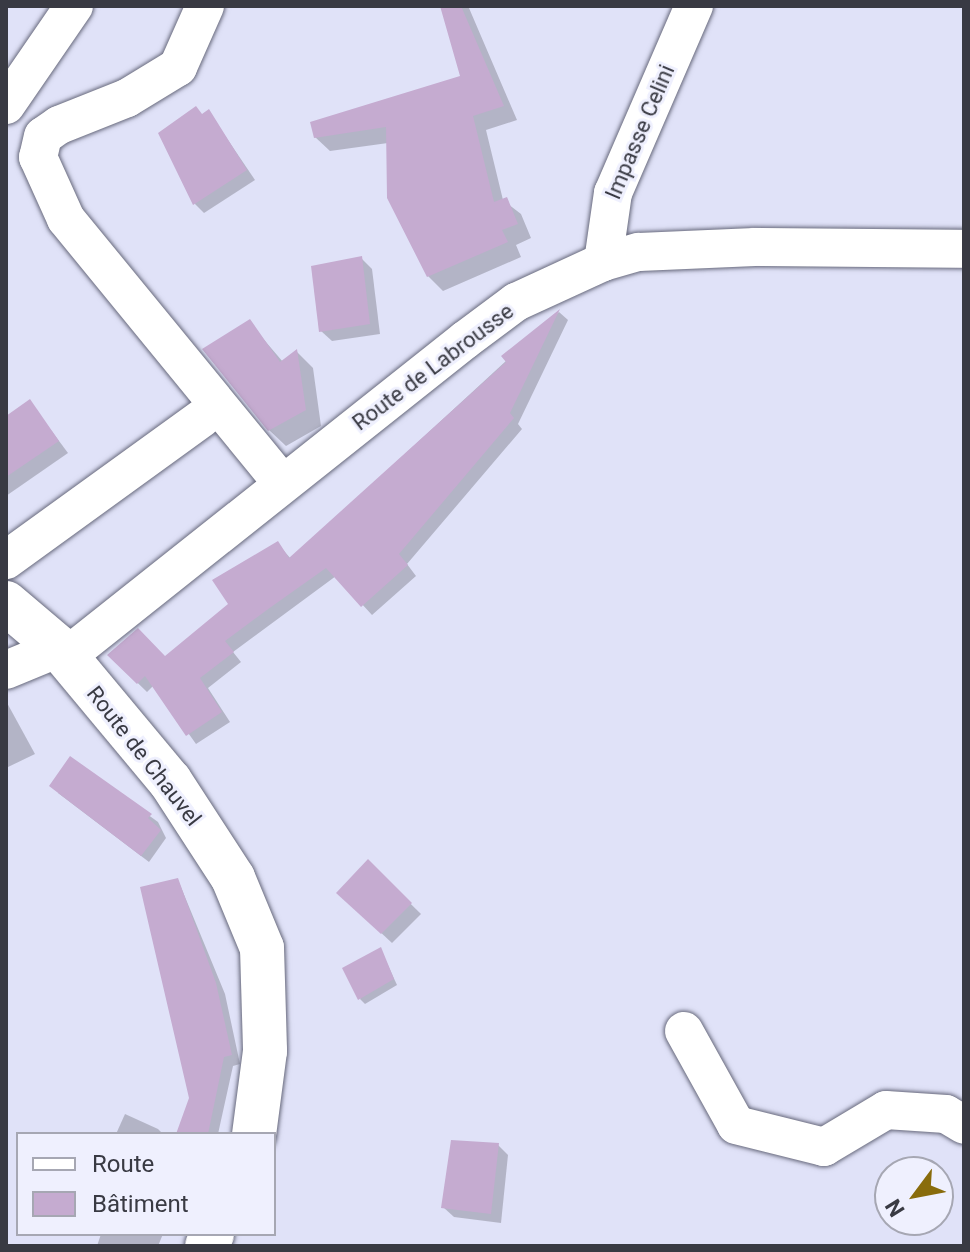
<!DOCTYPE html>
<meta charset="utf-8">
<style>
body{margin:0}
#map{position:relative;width:970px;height:1252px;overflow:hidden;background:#e0e2f8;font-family:Roboto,sans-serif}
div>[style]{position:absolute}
.shadow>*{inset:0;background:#0003}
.building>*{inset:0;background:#c5abd0}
.roads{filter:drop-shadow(0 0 2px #67697c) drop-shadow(0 0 2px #67697c)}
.minor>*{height:38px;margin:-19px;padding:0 19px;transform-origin:19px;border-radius:19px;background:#fff}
.major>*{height:44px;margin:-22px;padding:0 22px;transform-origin:22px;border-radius:22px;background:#fff}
span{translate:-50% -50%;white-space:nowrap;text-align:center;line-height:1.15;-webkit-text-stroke:6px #eff0fe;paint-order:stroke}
.street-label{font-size:22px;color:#393a43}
.frame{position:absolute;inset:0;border:8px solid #393a43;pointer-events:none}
.legend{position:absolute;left:16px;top:1132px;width:260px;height:104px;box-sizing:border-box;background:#eff0fe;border:2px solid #a6a7b3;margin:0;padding:10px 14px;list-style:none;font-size:24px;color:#393a43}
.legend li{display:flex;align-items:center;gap:16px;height:40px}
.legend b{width:40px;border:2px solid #a6a7b3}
.north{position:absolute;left:874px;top:1156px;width:80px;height:80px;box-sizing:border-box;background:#eff0fe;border:2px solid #a6a7b3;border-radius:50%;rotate:238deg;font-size:22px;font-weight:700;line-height:32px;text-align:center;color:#393a43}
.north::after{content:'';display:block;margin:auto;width:28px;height:36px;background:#896c0c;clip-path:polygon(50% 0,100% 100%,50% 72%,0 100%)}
</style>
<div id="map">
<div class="shadow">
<i style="clip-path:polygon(442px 6px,469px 8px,517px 120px,486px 130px,503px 200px,521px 214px,531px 238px,516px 245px,521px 257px,443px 291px,428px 276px,388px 143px,330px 151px,315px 137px,463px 77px)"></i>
<i style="clip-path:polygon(209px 112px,255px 180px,204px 213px,195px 204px,203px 116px)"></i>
<i style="clip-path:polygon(361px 258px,372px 269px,380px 334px,332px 341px,321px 331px)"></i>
<i style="clip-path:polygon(559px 312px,568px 320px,518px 424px,522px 429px,407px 564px,416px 576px,372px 615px,336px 576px,233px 652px,241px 662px,208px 688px,230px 722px,196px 744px,154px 685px,147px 692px,110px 656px,165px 659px,230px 604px,278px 544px,291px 559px)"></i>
<i style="clip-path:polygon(249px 322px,283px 362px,297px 352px,313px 368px,321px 426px,286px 446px,269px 430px)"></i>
<i style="clip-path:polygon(30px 402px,68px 453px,6px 496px,6px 420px)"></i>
<i style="clip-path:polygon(6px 701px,35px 754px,6px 768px)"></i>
<i style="clip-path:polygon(71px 759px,158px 822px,166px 838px,149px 862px,58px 793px)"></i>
<i style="clip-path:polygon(368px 862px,421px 914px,392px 943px,349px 903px)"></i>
<i style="clip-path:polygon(178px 880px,225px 994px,240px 1064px,233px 1066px,218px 1134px,181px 1134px,191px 1098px)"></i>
<i style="clip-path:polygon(381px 950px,397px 985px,365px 1004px,360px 999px)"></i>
<i style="clip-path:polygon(125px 1114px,158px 1129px,163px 1134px,116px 1134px)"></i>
<i style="clip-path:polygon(498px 1145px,508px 1155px,501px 1223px,454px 1217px,443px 1207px)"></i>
<i style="clip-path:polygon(101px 1234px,163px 1234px,158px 1246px,97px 1246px)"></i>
</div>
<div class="building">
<i style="clip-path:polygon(440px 6px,461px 6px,504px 106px,473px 116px,494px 202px,507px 197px,518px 224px,502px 230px,508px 242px,427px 277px,387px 198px,386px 127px,314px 138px,310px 122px,460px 76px)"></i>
<i style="clip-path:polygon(196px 106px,202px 114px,209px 109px,247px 170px,193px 205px,158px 133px)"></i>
<i style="clip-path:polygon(362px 256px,370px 324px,319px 332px,311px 266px)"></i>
<i style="clip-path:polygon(560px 309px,510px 413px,514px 418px,399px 554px,408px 565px,361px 607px,326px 568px,271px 607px,225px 641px,234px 652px,200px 678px,222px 712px,186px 736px,145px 676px,137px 684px,107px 655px,138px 628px,165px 656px,228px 604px,212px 580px,278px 541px,289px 558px,506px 362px,501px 356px)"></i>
<i style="clip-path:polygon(250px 319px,280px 362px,297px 349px,306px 410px,268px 431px,202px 349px)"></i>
<i style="clip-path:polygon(30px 399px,59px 441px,6px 477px,6px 416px)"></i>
<i style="clip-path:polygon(70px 756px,152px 814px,148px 818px,161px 830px,141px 856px,49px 786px)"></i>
<i style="clip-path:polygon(368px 859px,412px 903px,381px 934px,336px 893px)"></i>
<i style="clip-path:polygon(178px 878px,216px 983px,232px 1055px,224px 1057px,208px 1134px,176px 1134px,189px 1098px,140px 887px)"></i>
<i style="clip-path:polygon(381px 947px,394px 979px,358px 1000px,342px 968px)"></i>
<i style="clip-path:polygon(451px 1140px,499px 1143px,491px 1214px,441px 1208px)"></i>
</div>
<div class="roads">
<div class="minor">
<i style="left:205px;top:6px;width:67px;rotate:113.9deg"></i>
<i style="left:178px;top:67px;width:60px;rotate:148.7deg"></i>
<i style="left:127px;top:98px;width:73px;rotate:158.3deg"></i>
<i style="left:59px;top:125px;width:19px;rotate:145deg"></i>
<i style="left:43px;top:136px;width:22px;rotate:103deg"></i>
<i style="left:38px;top:157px;width:68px;rotate:65.7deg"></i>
<i style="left:66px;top:219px;width:341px;rotate:50.7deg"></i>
<i style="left:6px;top:105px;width:120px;rotate:-55.5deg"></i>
<i style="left:603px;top:262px;width:70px;rotate:-81.8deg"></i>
<i style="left:613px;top:193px;width:204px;rotate:-66.6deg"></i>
<i style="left:6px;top:560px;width:242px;rotate:-35.9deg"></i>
<i style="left:67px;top:656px;width:508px;rotate:-38.45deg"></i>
<i style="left:465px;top:340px;width:64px;rotate:-36.7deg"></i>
<i style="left:516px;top:302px;width:96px;rotate:-24.7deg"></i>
<i style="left:603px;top:262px;width:37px;rotate:-16deg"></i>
<i style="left:639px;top:252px;width:116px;rotate:-2.5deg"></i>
<i style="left:755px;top:247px;width:209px;rotate:0.5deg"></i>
<i style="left:6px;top:670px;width:57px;rotate:-22.5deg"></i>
<i style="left:684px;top:1031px;width:107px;rotate:61deg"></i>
<i style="left:736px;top:1125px;width:91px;rotate:14deg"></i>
<i style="left:824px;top:1147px;width:72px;rotate:-30.8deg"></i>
<i style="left:886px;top:1110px;width:60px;rotate:3.8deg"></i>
<i style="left:946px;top:1114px;width:21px;rotate:31deg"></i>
</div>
<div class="major">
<i style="left:6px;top:603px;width:70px;rotate:40.3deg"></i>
<i style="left:59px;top:648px;width:173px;rotate:50.2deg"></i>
<i style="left:170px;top:781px;width:116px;rotate:57deg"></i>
<i style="left:233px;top:878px;width:76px;rotate:67.5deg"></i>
<i style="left:262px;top:948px;width:103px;rotate:88.3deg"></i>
<i style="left:265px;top:1051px;width:84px;rotate:97.5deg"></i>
<i style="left:207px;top:1246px;width:13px;rotate:-67deg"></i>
</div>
</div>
<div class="street-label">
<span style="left:640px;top:132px;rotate:-67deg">Impasse Celini</span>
<span style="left:433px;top:367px;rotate:-37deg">Route de Labrousse</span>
<span style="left:144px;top:756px;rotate:52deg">Route de Chauvel</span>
</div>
<div class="frame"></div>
<ul class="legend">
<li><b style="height:10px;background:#fff"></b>Route</li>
<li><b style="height:22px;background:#c5abd0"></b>Bâtiment</li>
</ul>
<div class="north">N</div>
</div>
